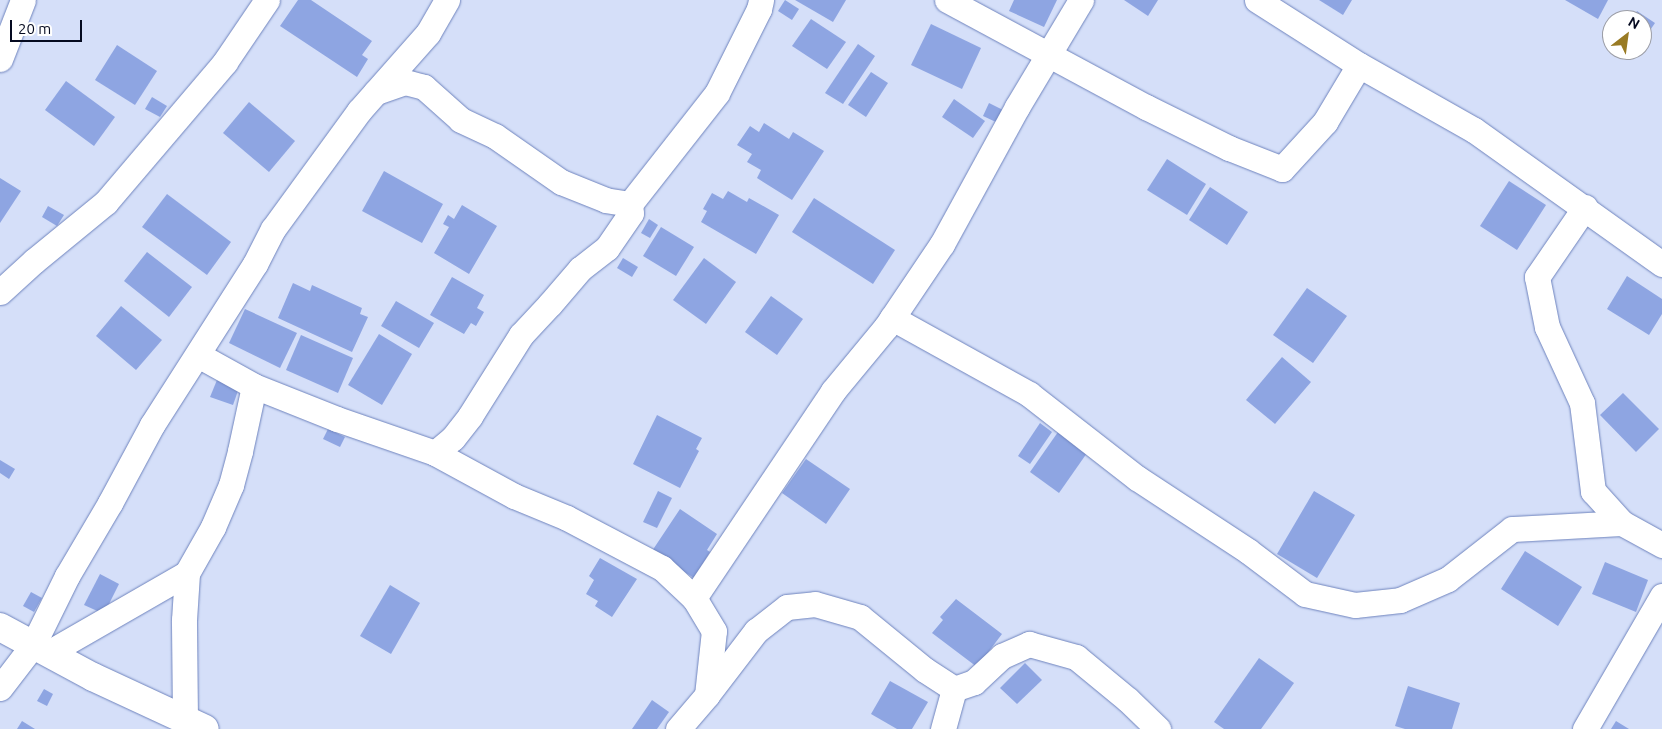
<!DOCTYPE html>
<style>
body{margin:0}
#map{position:relative;width:1662px;height:729px;overflow:hidden;background:#d5dff9;font-family:Ubuntu,sans-serif}
div>[style]{position:absolute}
.building>*{inset:0;background:#8ea5e2}
.roads{filter:drop-shadow(0 0 1px #6e83bd) drop-shadow(0 0 1px #6e83bd)}
.minor>*{height:25px;margin:-12.5px;padding:0 12.5px;transform-origin:12.5px;border-radius:12.5px;background:#fff}
.tertiary>*{height:28px;margin:-14px;padding:0 14px;transform-origin:14px;border-radius:14px;background:#fff}
span{translate:-50% -50%;white-space:nowrap;text-align:center;line-height:1.15;-webkit-text-stroke:4.5px #fff;paint-order:stroke}
.north{position:absolute;left:1602px;top:10px;width:50px;height:50px;box-sizing:border-box;background:#fff;border:1px solid #9b9da6;border-radius:50%;rotate:30deg;font-size:14px;font-weight:700;line-height:20px;text-align:center;color:#050a20}
.north::after{content:'';display:block;margin:auto;width:18px;height:22px;background:#997b24;clip-path:polygon(50% 0,100% 100%,50% 72%,0 100%)}
.scale{position:absolute;left:10px;top:20px;width:72px;height:22px;box-sizing:border-box;border:2px solid #050a20;border-top:0;padding-left:6px;font-size:15px;line-height:18px;white-space:nowrap;color:#050a20;-webkit-text-stroke:4px #fff;paint-order:stroke}
</style>
<div id="map">
<div class="building">
<i style="clip-path:polygon(298px 0,311px 0,372px 41px,362px 55px,368px 59px,357px 77px,280px 26px)"></i>
<i style="clip-path:polygon(785px 0,799px 9px,792px 20px,778px 11px)"></i>
<i style="clip-path:polygon(795px 0,846px 0,833px 22px)"></i>
<i style="clip-path:polygon(1014px 0,1057px 0,1044px 27px,1009px 11px)"></i>
<i style="clip-path:polygon(1124px 0,1158px 0,1148px 16px)"></i>
<i style="clip-path:polygon(1319px 0,1352px 0,1343px 15px)"></i>
<i style="clip-path:polygon(1565px 0,1608px 0,1598px 19px)"></i>
<i style="clip-path:polygon(1637px 11px,1655px 23px,1642px 42px,1642px 20px,1631px 20px)"></i>
<i style="clip-path:polygon(811px 19px,846px 42px,827px 69px,792px 46px)"></i>
<i style="clip-path:polygon(931px 24px,981px 48px,962px 89px,911px 65px)"></i>
<i style="clip-path:polygon(858px 44px,875px 56px,843px 104px,825px 93px)"></i>
<i style="clip-path:polygon(117px 45px,157px 71px,135px 105px,95px 80px)"></i>
<i style="clip-path:polygon(871px 72px,888px 83px,866px 117px,848px 105px)"></i>
<i style="clip-path:polygon(66px 81px,115px 117px,94px 146px,45px 110px)"></i>
<i style="clip-path:polygon(152px 97px,167px 106px,160px 117px,145px 109px)"></i>
<i style="clip-path:polygon(954px 99px,985px 121px,973px 138px,942px 117px)"></i>
<i style="clip-path:polygon(249px 102px,295px 141px,269px 172px,223px 133px)"></i>
<i style="clip-path:polygon(989px 103px,1005px 111px,998px 123px,983px 116px)"></i>
<i style="clip-path:polygon(764px 123px,789px 139px,793px 132px,824px 151px,792px 200px,757px 178px,761px 170px,747px 162px,752px 154px,737px 145px,750px 126px,759px 132px)"></i>
<i style="clip-path:polygon(1167px 159px,1206px 184px,1187px 215px,1147px 190px)"></i>
<i style="clip-path:polygon(384px 171px,443px 204px,422px 243px,362px 211px)"></i>
<i style="clip-path:polygon(0 178px,21px 191px,0 223px)"></i>
<i style="clip-path:polygon(1509px 181px,1546px 205px,1517px 250px,1480px 226px)"></i>
<i style="clip-path:polygon(1210px 187px,1248px 212px,1227px 245px,1189px 220px)"></i>
<i style="clip-path:polygon(728px 191px,747px 202px,749px 198px,779px 215px,756px 254px,701px 222px,707px 211px,703px 209px,712px 193px,723px 199px)"></i>
<i style="clip-path:polygon(167px 194px,231px 242px,207px 275px,142px 227px)"></i>
<i style="clip-path:polygon(814px 198px,895px 250px,873px 284px,792px 232px)"></i>
<i style="clip-path:polygon(462px 205px,497px 226px,469px 274px,434px 253px,449px 227px,443px 224px,448px 215px,454px 219px)"></i>
<i style="clip-path:polygon(48px 206px,64px 215px,57px 226px,42px 217px)"></i>
<i style="clip-path:polygon(649px 219px,658px 225px,650px 238px,641px 233px)"></i>
<i style="clip-path:polygon(661px 227px,694px 247px,676px 276px,643px 256px)"></i>
<i style="clip-path:polygon(147px 252px,192px 287px,169px 317px,124px 281px)"></i>
<i style="clip-path:polygon(623px 258px,638px 267px,632px 277px,617px 268px)"></i>
<i style="clip-path:polygon(704px 258px,736px 282px,706px 324px,673px 300px)"></i>
<i style="clip-path:polygon(1627px 276px,1662px 299px,1662px 314px,1649px 335px,1607px 309px)"></i>
<i style="clip-path:polygon(452px 277px,484px 295px,477px 308px,484px 312px,476px 326px,471px 323px,464px 334px,430px 315px)"></i>
<i style="clip-path:polygon(293px 283px,310px 291px,312px 285px,362px 308px,360px 314px,368px 317px,352px 352px,278px 318px)"></i>
<i style="clip-path:polygon(1307px 288px,1347px 316px,1313px 363px,1273px 335px)"></i>
<i style="clip-path:polygon(771px 296px,803px 319px,777px 355px,745px 332px)"></i>
<i style="clip-path:polygon(396px 301px,434px 323px,419px 348px,381px 326px)"></i>
<i style="clip-path:polygon(121px 306px,162px 340px,136px 370px,96px 336px)"></i>
<i style="clip-path:polygon(245px 309px,297px 333px,280px 368px,229px 343px)"></i>
<i style="clip-path:polygon(379px 334px,412px 354px,382px 405px,348px 385px)"></i>
<i style="clip-path:polygon(301px 335px,353px 358px,338px 393px,286px 370px)"></i>
<i style="clip-path:polygon(1282px 357px,1311px 382px,1275px 424px,1246px 400px)"></i>
<i style="clip-path:polygon(217px 380px,239px 388px,233px 405px,210px 397px)"></i>
<i style="clip-path:polygon(1623px 393px,1659px 429px,1636px 452px,1600px 415px)"></i>
<i style="clip-path:polygon(657px 415px,702px 438px,696px 449px,699px 451px,680px 488px,633px 464px)"></i>
<i style="clip-path:polygon(1040px 423px,1052px 432px,1030px 464px,1018px 456px)"></i>
<i style="clip-path:polygon(328px 429px,345px 437px,340px 447px,323px 439px)"></i>
<i style="clip-path:polygon(1058px 432px,1087px 453px,1059px 493px,1030px 472px)"></i>
<i style="clip-path:polygon(806px 459px,850px 489px,826px 524px,782px 493px)"></i>
<i style="clip-path:polygon(0 460px,15px 469px,9px 479px,0 473px)"></i>
<i style="clip-path:polygon(658px 491px,672px 498px,657px 528px,643px 522px)"></i>
<i style="clip-path:polygon(1314px 491px,1355px 515px,1317px 578px,1277px 554px)"></i>
<i style="clip-path:polygon(680px 509px,717px 534px,707px 550px,710px 552px,694px 578px,652px 551px)"></i>
<i style="clip-path:polygon(1525px 551px,1582px 587px,1558px 626px,1501px 589px)"></i>
<i style="clip-path:polygon(600px 558px,637px 579px,612px 617px,595px 606px,598px 601px,586px 594px,594px 580px,589px 576px)"></i>
<i style="clip-path:polygon(1605px 562px,1648px 580px,1636px 612px,1592px 594px)"></i>
<i style="clip-path:polygon(100px 574px,119px 584px,104px 614px,84px 605px)"></i>
<i style="clip-path:polygon(390px 585px,420px 603px,391px 654px,360px 636px)"></i>
<i style="clip-path:polygon(31px 592px,42px 598px,34px 612px,23px 606px)"></i>
<i style="clip-path:polygon(956px 599px,1002px 634px,977px 667px,932px 633px,943px 620px,940px 617px)"></i>
<i style="clip-path:polygon(1259px 658px,1294px 683px,1261px 729px,1224px 729px,1214px 722px)"></i>
<i style="clip-path:polygon(1025px 663px,1042px 680px,1017px 704px,1000px 688px)"></i>
<i style="clip-path:polygon(890px 681px,928px 702px,912px 729px,897px 729px,871px 714px)"></i>
<i style="clip-path:polygon(1408px 686px,1460px 703px,1452px 729px,1405px 729px,1395px 726px)"></i>
<i style="clip-path:polygon(44px 689px,53px 694px,47px 706px,37px 701px)"></i>
<i style="clip-path:polygon(652px 700px,669px 712px,657px 729px,632px 729px)"></i>
<i style="clip-path:polygon(22px 721px,35px 729px,17px 729px)"></i>
<i style="clip-path:polygon(1616px 721px,1629px 729px,1611px 729px)"></i>
</div>
<div class="roads">
<div class="minor">
<i style="left:947px;top:0;width:226px;rotate:28.3deg"></i>
<i style="left:1146px;top:107px;width:93px;rotate:26.3deg"></i>
<i style="left:1229px;top:148px;width:57px;rotate:21.6deg"></i>
<i style="left:1282px;top:169px;width:64px;rotate:-47.5deg"></i>
<i style="left:1325px;top:122px;width:66px;rotate:-59.2deg"></i>
<i style="left:1257px;top:0;width:121px;rotate:32.5deg"></i>
<i style="left:1359px;top:65px;width:132px;rotate:29.5deg"></i>
<i style="left:1474px;top:130px;width:231px;rotate:35.5deg"></i>
<i style="left:0;top:59px;width:63px;rotate:-68.7deg"></i>
<i style="left:630px;top:204px;width:141px;rotate:-51.9deg"></i>
<i style="left:717px;top:93px;width:94px;rotate:-63.4deg"></i>
<i style="left:759px;top:9px;width:9px;rotate:-77deg"></i>
<i style="left:1585px;top:207px;width:85px;rotate:124.4deg"></i>
<i style="left:1537px;top:277px;width:51px;rotate:78.7deg"></i>
<i style="left:1547px;top:327px;width:84px;rotate:65.3deg"></i>
<i style="left:1582px;top:403px;width:89px;rotate:82.9deg"></i>
<i style="left:1593px;top:491px;width:43px;rotate:47.8deg"></i>
<i style="left:1622px;top:523px;width:46px;rotate:28.8deg"></i>
<i style="left:0;top:292px;width:46px;rotate:-42.4deg"></i>
<i style="left:34px;top:261px;width:93px;rotate:-39.3deg"></i>
<i style="left:106px;top:202px;width:184px;rotate:-49.6deg"></i>
<i style="left:225px;top:62px;width:75px;rotate:-55.9deg"></i>
<i style="left:892px;top:318px;width:157px;rotate:29deg"></i>
<i style="left:1029px;top:394px;width:137px;rotate:37.9deg"></i>
<i style="left:1137px;top:478px;width:133px;rotate:33.3deg"></i>
<i style="left:1248px;top:551px;width:71px;rotate:37deg"></i>
<i style="left:1305px;top:594px;width:51px;rotate:12.4deg"></i>
<i style="left:1355px;top:605px;width:45px;rotate:-6.3deg"></i>
<i style="left:1400px;top:600px;width:52px;rotate:-23.6deg"></i>
<i style="left:1448px;top:579px;width:81px;rotate:-38deg"></i>
<i style="left:1512px;top:529px;width:110px;rotate:-3.1deg"></i>
<i style="left:254px;top:386px;width:89px;rotate:21.7deg"></i>
<i style="left:337px;top:419px;width:104px;rotate:19.1deg"></i>
<i style="left:435px;top:453px;width:23px;rotate:-40deg"></i>
<i style="left:453px;top:438px;width:28px;rotate:-52deg"></i>
<i style="left:470px;top:416px;width:96px;rotate:-57.8deg"></i>
<i style="left:521px;top:335px;width:42px;rotate:-46.9deg"></i>
<i style="left:550px;top:304px;width:46px;rotate:-49.4deg"></i>
<i style="left:580px;top:269px;width:34px;rotate:-38deg"></i>
<i style="left:607px;top:248px;width:42px;rotate:-55.6deg"></i>
<i style="left:631px;top:213px;width:9px;rotate:-96deg"></i>
<i style="left:630px;top:204px;width:24px;rotate:-171deg"></i>
<i style="left:606px;top:200px;width:48px;rotate:-158.2deg"></i>
<i style="left:561px;top:182px;width:80px;rotate:-145.1deg"></i>
<i style="left:495px;top:136px;width:38px;rotate:-155deg"></i>
<i style="left:461px;top:120px;width:50px;rotate:-138.3deg"></i>
<i style="left:424px;top:87px;width:20px;rotate:-165deg"></i>
<i style="left:405px;top:82px;width:31px;rotate:161deg"></i>
<i style="left:435px;top:453px;width:90px;rotate:28.6deg"></i>
<i style="left:514px;top:496px;width:57px;rotate:22.5deg"></i>
<i style="left:567px;top:518px;width:107px;rotate:27.8deg"></i>
<i style="left:662px;top:568px;width:44px;rotate:43.2deg"></i>
<i style="left:48px;top:653px;width:160px;rotate:-29.9deg"></i>
<i style="left:0;top:688px;width:54px;rotate:-52.5deg"></i>
<i style="left:33px;top:645px;width:77px;rotate:-63.8deg"></i>
<i style="left:67px;top:576px;width:85px;rotate:-59.5deg"></i>
<i style="left:110px;top:503px;width:89px;rotate:-61.7deg"></i>
<i style="left:152px;top:425px;width:191px;rotate:-57.4deg"></i>
<i style="left:255px;top:264px;width:39px;rotate:-63deg"></i>
<i style="left:273px;top:229px;width:146px;rotate:-53.9deg"></i>
<i style="left:359px;top:111px;width:104px;rotate:-48.5deg"></i>
<i style="left:428px;top:33px;width:38px;rotate:-60deg"></i>
<i style="left:707px;top:695px;width:81px;rotate:-52.6deg"></i>
<i style="left:756px;top:631px;width:39px;rotate:-38deg"></i>
<i style="left:787px;top:607px;width:28px;rotate:-6deg"></i>
<i style="left:815px;top:604px;width:47px;rotate:16.1deg"></i>
<i style="left:860px;top:617px;width:84px;rotate:39.2deg"></i>
<i style="left:925px;top:670px;width:35px;rotate:33deg"></i>
<i style="left:954px;top:689px;width:21px;rotate:-19deg"></i>
<i style="left:974px;top:682px;width:38px;rotate:-43deg"></i>
<i style="left:1002px;top:656px;width:30px;rotate:-24deg"></i>
<i style="left:1029px;top:644px;width:49px;rotate:15.5deg"></i>
<i style="left:1076px;top:657px;width:67px;rotate:39.6deg"></i>
<i style="left:1128px;top:700px;width:42px;rotate:44deg"></i>
<i style="left:185px;top:720px;width:100px;rotate:-90.6deg"></i>
<i style="left:184px;top:620px;width:47px;rotate:-86.3deg"></i>
<i style="left:187px;top:573px;width:53px;rotate:-60.5deg"></i>
<i style="left:213px;top:527px;width:46px;rotate:-66.8deg"></i>
<i style="left:231px;top:485px;width:35px;rotate:-75deg"></i>
<i style="left:240px;top:451px;width:66px;rotate:-77.8deg"></i>
<i style="left:254px;top:386px;width:64px;rotate:-151deg"></i>
<i style="left:678px;top:729px;width:45px;rotate:-49.5deg"></i>
<i style="left:707px;top:695px;width:64px;rotate:-83.8deg"></i>
<i style="left:714px;top:631px;width:39px;rotate:-121deg"></i>
<i style="left:694px;top:598px;width:249px;rotate:-56.1deg"></i>
<i style="left:833px;top:391px;width:83px;rotate:-50.4deg"></i>
<i style="left:886px;top:327px;width:100px;rotate:-56deg"></i>
<i style="left:942px;top:244px;width:156px;rotate:-61.3deg"></i>
<i style="left:1017px;top:107px;width:125px;rotate:-59.1deg"></i>
<i style="left:943px;top:729px;width:41px;rotate:-74.6deg"></i>
<i style="left:1585px;top:729px;width:154px;rotate:-59.9deg"></i>
</div>
<div class="tertiary">
<i style="left:0;top:627px;width:106px;rotate:28.3deg"></i>
<i style="left:93px;top:677px;width:123px;rotate:24.9deg"></i>
</div>
</div>
<div class="north">N</div>
<div class="scale">20 m</div>
</div>
